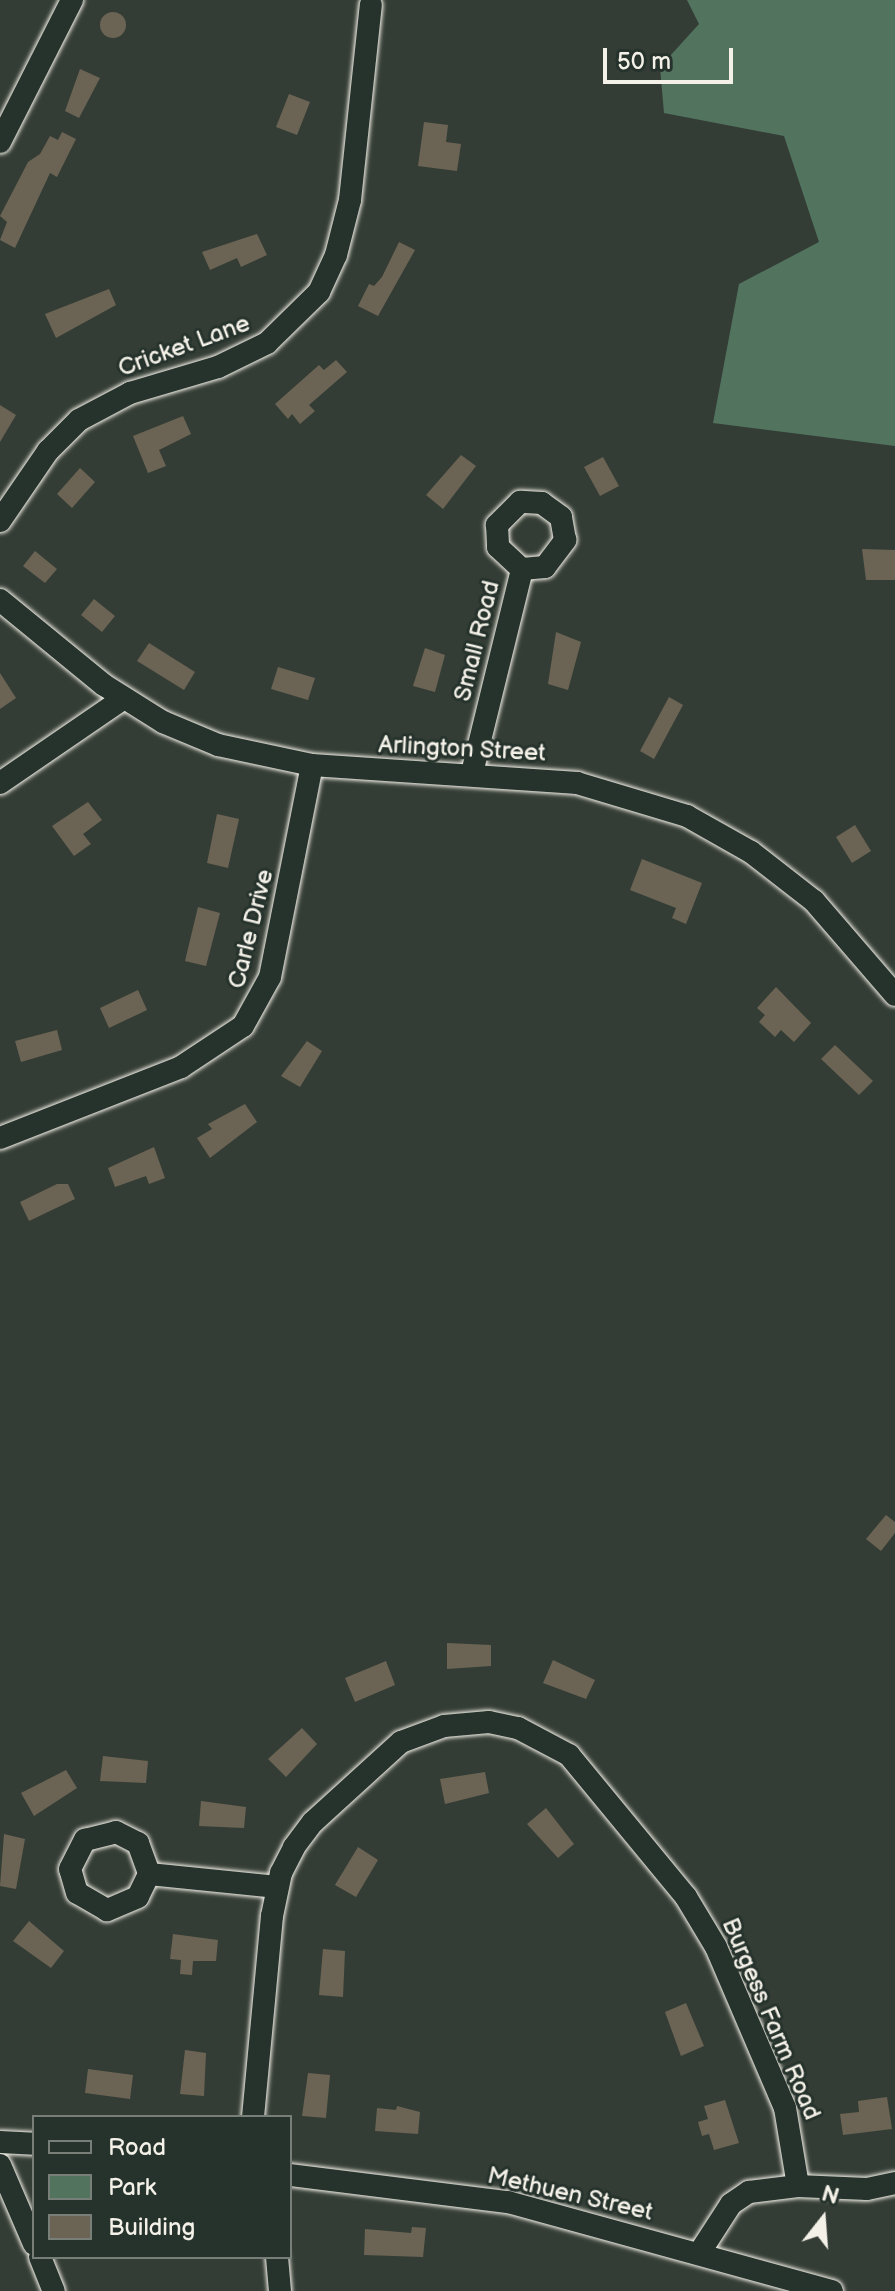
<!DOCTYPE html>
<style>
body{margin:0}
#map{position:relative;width:895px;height:2291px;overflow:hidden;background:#343d35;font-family:"Balsamiq Sans",sans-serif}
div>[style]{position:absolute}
.green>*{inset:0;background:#52745f}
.building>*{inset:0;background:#6b6454}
.round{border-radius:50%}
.roads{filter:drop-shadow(0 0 2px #f4f1e8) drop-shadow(0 0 2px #f4f1e8)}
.minor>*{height:22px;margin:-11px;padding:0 11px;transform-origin:11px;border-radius:11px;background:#26332d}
span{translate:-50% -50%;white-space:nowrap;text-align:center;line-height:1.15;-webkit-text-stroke:6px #26332d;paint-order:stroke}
.street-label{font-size:24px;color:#f4f1e8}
.legend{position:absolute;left:32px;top:2115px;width:260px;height:144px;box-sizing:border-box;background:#26332d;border:2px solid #787f78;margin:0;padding:10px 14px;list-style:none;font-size:24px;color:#f4f1e8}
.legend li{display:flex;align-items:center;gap:16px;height:40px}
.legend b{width:40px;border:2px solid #787f78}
.north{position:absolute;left:783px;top:2179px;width:80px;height:80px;-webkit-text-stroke:6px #26332d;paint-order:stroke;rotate:17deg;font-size:22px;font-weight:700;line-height:32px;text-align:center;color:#f4f1e8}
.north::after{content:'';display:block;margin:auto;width:28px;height:36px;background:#f4f1e8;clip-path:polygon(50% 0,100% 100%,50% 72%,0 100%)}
.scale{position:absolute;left:603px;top:48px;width:130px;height:36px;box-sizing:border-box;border:4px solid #f4f1e8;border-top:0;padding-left:10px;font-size:24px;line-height:28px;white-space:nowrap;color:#f4f1e8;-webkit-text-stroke:6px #26332d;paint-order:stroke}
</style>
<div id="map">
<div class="green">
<i style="clip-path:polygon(687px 0,895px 0,895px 446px,713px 423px,739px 284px,819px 242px,784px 136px,664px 113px,660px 67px,699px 24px)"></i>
</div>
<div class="building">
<i class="round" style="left:100px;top:12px;width:26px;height:26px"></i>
<i style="clip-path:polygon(80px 69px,100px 78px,79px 118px,65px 111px)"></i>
<i style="clip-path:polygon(289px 94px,310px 102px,297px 135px,276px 127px)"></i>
<i style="clip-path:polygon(424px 122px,448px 125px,446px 142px,461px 144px,457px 171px,418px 166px)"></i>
<i style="clip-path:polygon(62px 132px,76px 139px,57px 177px,50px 173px,15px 248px,0 240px,7px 222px,0 216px,28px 162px,40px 154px,50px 136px,58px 140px)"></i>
<i style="clip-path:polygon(257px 234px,267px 255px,241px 267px,237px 258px,210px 270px,202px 252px)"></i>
<i style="clip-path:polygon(399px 242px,415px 250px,378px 316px,358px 306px,369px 284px,374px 286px,382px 277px)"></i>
<i style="clip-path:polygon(109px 289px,116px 305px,56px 338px,45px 314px)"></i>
<i style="clip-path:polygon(336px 360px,347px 372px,309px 405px,315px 411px,300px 424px,292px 414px,288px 419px,275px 404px,319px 365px,324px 370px)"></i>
<i style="clip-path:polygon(0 405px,16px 415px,0 442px)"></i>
<i style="clip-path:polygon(183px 416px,191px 434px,159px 450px,166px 466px,148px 473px,133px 436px)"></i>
<i style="clip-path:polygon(461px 455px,476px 466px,443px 509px,426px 495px)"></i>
<i style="clip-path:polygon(603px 457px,619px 486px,600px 496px,584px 467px)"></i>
<i style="clip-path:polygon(80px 468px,95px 482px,72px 508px,57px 494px)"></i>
<i style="clip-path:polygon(862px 549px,895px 550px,895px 580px,866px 580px)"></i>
<i style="clip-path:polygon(35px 551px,57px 569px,45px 583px,23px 566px)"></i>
<i style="clip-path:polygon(94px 599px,115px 616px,102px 632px,81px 615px)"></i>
<i style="clip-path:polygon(556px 632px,581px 642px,568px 690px,548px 684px)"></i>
<i style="clip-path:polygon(149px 643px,195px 672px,184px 690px,137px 661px)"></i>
<i style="clip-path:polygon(425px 648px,445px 655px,435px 692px,413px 686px)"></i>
<i style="clip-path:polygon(278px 667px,315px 678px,308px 700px,271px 689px)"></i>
<i style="clip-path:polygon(0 673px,16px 698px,0 709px)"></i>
<i style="clip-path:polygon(669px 697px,683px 705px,654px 759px,640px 751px)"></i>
<i style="clip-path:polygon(88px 802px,102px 820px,83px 834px,91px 844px,74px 856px,52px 826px)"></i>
<i style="clip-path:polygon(217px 814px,239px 819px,228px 868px,207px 863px)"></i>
<i style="clip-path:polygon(855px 825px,871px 851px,852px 863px,836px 837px)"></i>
<i style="clip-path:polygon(642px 859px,702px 883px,686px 924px,672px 918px,676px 908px,630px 890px)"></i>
<i style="clip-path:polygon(198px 907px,220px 913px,206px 966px,185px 961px)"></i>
<i style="clip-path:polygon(776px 987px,811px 1023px,794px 1042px,781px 1030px,775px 1037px,759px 1022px,765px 1015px,757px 1008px)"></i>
<i style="clip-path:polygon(138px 990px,147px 1010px,109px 1028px,100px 1008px)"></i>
<i style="clip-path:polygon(57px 1030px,62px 1050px,21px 1062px,15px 1041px)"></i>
<i style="clip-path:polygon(307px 1041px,322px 1051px,300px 1087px,281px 1076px)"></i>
<i style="clip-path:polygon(835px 1045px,873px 1081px,859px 1095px,821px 1059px)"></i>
<i style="clip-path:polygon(245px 1104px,257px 1122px,210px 1158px,197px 1138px,212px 1129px,208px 1124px)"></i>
<i style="clip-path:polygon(154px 1147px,165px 1178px,149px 1184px,146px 1176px,115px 1187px,108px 1168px)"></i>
<i style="clip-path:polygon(57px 1184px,68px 1184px,75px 1199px,29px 1221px,20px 1202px)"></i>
<i style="clip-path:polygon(886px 1515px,895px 1522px,895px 1533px,881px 1551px,866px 1539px)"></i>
<i style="clip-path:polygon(447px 1643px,491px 1645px,491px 1666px,447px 1669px)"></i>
<i style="clip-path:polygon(553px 1660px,595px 1680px,586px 1699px,543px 1683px)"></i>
<i style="clip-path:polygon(386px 1661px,395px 1685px,355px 1702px,345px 1678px)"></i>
<i style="clip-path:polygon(302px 1728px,317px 1744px,286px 1777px,268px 1759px)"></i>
<i style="clip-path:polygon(103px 1756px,148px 1761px,146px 1783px,100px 1781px)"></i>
<i style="clip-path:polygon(66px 1770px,77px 1788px,34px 1816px,21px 1793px)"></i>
<i style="clip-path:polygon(485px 1772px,489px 1793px,445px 1804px,440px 1779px)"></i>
<i style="clip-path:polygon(201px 1801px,246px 1807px,244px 1828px,199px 1826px)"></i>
<i style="clip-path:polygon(546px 1808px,574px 1844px,558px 1858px,527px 1824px)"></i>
<i style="clip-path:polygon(4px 1834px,25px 1839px,16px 1889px,0 1886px)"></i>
<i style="clip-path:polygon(358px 1847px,378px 1860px,356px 1897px,335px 1885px)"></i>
<i style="clip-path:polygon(29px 1921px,64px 1951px,51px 1968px,13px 1941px)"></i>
<i style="clip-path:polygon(173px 1934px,218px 1940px,216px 1961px,193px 1961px,192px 1975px,180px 1974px,181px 1960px,170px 1959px)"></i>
<i style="clip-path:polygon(323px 1949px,345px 1951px,343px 1997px,319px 1995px)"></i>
<i style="clip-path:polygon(686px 2003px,704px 2046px,681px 2056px,665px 2012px)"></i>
<i style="clip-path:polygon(185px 2050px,206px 2053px,204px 2096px,180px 2094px)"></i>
<i style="clip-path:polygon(88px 2069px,133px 2075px,130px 2099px,85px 2093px)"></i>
<i style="clip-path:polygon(308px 2073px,330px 2075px,326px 2118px,302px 2116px)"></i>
<i style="clip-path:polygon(887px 2097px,892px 2129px,843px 2135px,840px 2114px,859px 2112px,858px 2101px)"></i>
<i style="clip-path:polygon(725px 2100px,739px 2143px,714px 2150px,709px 2134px,702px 2136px,698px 2122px,708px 2119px,704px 2106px)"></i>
<i style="clip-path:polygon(397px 2106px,420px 2112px,418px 2134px,375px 2131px,377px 2108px,396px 2110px)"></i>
<i style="clip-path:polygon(412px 2227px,426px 2228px,423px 2257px,364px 2255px,365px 2229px,411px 2233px)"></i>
</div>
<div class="roads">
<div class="minor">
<i style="left:0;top:142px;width:159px;rotate:-63.1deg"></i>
<i style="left:0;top:521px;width:85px;rotate:-55.6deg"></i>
<i style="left:48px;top:451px;width:44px;rotate:-45deg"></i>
<i style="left:79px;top:420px;width:58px;rotate:-27.9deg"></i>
<i style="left:130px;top:393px;width:92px;rotate:-16.5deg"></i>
<i style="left:218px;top:367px;width:55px;rotate:-26.1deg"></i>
<i style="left:267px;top:343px;width:73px;rotate:-44.4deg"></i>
<i style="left:319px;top:292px;width:41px;rotate:-65.3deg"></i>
<i style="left:336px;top:255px;width:57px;rotate:-75.7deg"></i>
<i style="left:350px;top:200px;width:196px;rotate:-83.9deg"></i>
<i style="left:0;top:600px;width:134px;rotate:39.3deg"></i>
<i style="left:104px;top:685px;width:70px;rotate:32.1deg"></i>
<i style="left:163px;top:722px;width:60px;rotate:22.7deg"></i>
<i style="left:218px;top:745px;width:96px;rotate:12deg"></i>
<i style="left:312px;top:765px;width:266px;rotate:3.9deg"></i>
<i style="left:577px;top:783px;width:115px;rotate:16.7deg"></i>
<i style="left:687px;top:816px;width:73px;rotate:29.4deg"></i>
<i style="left:751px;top:852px;width:80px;rotate:37.9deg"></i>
<i style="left:814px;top:901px;width:124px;rotate:49.2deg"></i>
<i style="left:472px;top:773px;width:210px;rotate:-76.2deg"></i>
<i style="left:522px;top:569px;width:23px;rotate:-5deg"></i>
<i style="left:545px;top:567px;width:34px;rotate:-53deg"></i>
<i style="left:565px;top:540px;width:23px;rotate:-100deg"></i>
<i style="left:561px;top:517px;width:24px;rotate:-144deg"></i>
<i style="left:542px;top:503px;width:22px;rotate:-177deg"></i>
<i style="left:520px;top:502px;width:33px;rotate:135deg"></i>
<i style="left:497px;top:525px;width:22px;rotate:87deg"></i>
<i style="left:498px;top:547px;width:33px;rotate:43deg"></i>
<i style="left:0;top:783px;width:150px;rotate:-34.4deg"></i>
<i style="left:0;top:1138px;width:194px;rotate:-21.4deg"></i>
<i style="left:181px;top:1067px;width:74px;rotate:-33.5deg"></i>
<i style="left:243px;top:1026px;width:56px;rotate:-61.1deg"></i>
<i style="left:270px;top:977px;width:216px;rotate:-78.8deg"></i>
<i style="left:149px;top:1874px;width:25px;rotate:116deg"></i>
<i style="left:138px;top:1897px;width:34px;rotate:157deg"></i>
<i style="left:107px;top:1910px;width:34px;rotate:-150deg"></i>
<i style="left:77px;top:1893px;width:25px;rotate:-106deg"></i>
<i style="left:70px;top:1869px;width:33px;rotate:-63deg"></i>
<i style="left:85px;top:1840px;width:32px;rotate:-14deg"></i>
<i style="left:116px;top:1832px;width:25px;rotate:27deg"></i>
<i style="left:138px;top:1843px;width:33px;rotate:70deg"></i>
<i style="left:149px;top:1874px;width:129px;rotate:5.8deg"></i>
<i style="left:253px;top:2117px;width:202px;rotate:-84.6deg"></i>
<i style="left:272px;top:1916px;width:44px;rotate:-78.2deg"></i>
<i style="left:281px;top:1873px;width:29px;rotate:-63deg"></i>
<i style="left:294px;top:1847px;width:31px;rotate:-53deg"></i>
<i style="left:313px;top:1822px;width:119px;rotate:-42.3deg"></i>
<i style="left:401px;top:1742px;width:46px;rotate:-20.4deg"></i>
<i style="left:444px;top:1726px;width:45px;rotate:-5.1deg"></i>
<i style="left:489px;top:1722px;width:30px;rotate:12deg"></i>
<i style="left:518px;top:1728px;width:58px;rotate:27.9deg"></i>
<i style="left:569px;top:1755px;width:184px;rotate:50.5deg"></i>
<i style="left:686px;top:1897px;width:58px;rotate:59deg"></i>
<i style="left:716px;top:1947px;width:175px;rotate:66.8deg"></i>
<i style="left:785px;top:2108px;width:79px;rotate:80.5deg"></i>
<i style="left:0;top:2142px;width:34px;rotate:3deg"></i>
<i style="left:0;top:2165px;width:86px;rotate:66.7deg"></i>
<i style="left:290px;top:2175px;width:220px;rotate:7.1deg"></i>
<i style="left:508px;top:2202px;width:336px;rotate:15.4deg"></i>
<i style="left:700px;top:2252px;width:57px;rotate:-57.1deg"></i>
<i style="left:731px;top:2204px;width:22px;rotate:-34deg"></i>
<i style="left:749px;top:2192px;width:49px;rotate:-7deg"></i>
<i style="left:798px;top:2186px;width:69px;rotate:2.5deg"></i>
<i style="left:867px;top:2189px;width:29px;rotate:-12deg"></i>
<i style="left:40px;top:2257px;width:37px;rotate:68deg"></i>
<i style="left:277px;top:2257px;width:34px;rotate:85deg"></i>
</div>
</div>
<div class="street-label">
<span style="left:184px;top:346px;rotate:-20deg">Cricket Lane</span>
<span style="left:477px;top:641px;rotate:-76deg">Small Road</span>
<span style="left:462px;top:749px;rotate:3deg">Arlington Street</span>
<span style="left:251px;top:929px;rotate:-76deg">Carle Drive</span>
<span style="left:771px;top:2019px;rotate:67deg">Burgess Farm Road</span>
<span style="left:570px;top:2194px;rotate:13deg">Methuen Street</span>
</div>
<ul class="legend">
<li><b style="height:10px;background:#26332d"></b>Road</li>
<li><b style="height:22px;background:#52745f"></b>Park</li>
<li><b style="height:22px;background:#6b6454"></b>Building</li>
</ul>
<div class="north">N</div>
<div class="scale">50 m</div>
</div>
